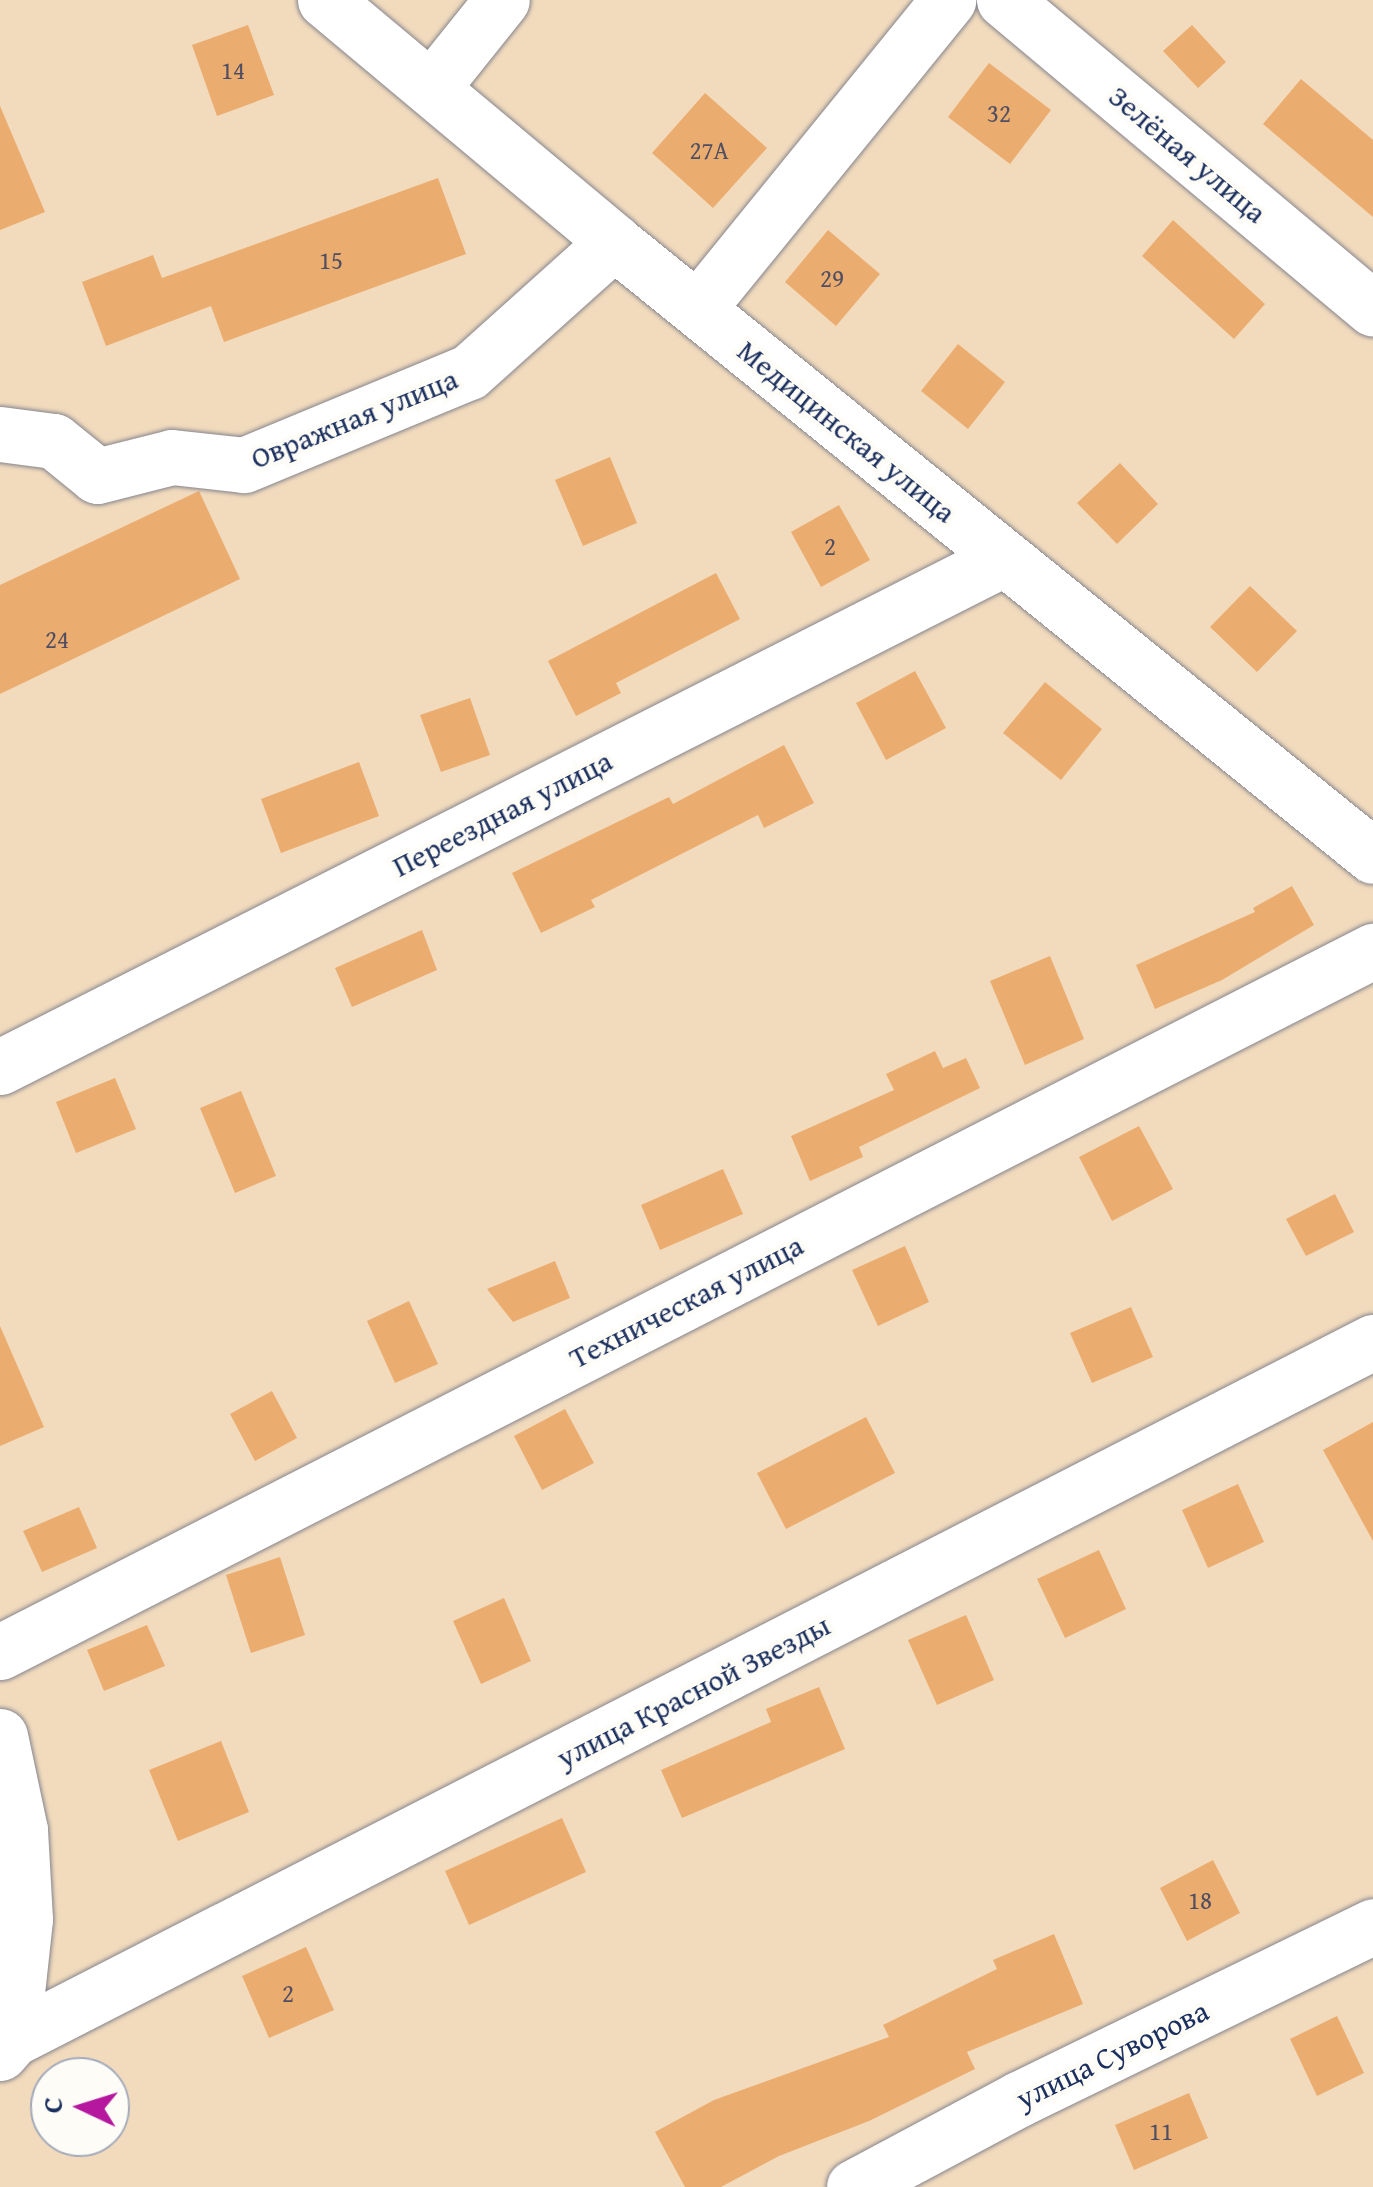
<!DOCTYPE html>
<meta charset="utf-8">
<style>
body{margin:0}
#map{position:relative;width:1373px;height:2187px;overflow:hidden;background:#f2dbbd;font-family:"Gentium Book Plus",serif}
div>[style]{position:absolute}
.building>*{inset:0;background:#ebac6f}
.roads{filter:drop-shadow(0 0 2px #86858e) drop-shadow(0 0 2px #86858e)}
.minor>*{height:55px;margin:-27.5px;padding:0 27.5px;transform-origin:27.5px;border-radius:27.5px;background:#fff}
span{translate:-50% -50%;white-space:nowrap;text-align:center;line-height:1.15;-webkit-text-stroke:9px #fdfcf7;paint-order:stroke}
.number-label{font-size:25px;color:#4f4e62}
.number-label span{-webkit-text-stroke-width:0}
.street-label{font-size:30px;color:#1b2f5e}
.north{position:absolute;left:30px;top:2057px;width:100px;height:100px;box-sizing:border-box;background:#fdfcf7;border:2px solid #a3aaba;border-radius:50%;rotate:274deg;font-size:28px;font-weight:700;line-height:40px;text-align:center;color:#1b2f5e}
.north::after{content:'';display:block;margin:auto;width:35px;height:45px;background:#b5179e;clip-path:polygon(50% 0,100% 100%,50% 72%,0 100%)}
</style>
<div id="map">
<div class="building">
<i style="clip-path:polygon(248px 25px,274px 95px,217px 116px,192px 45px)"></i>
<i style="clip-path:polygon(1192px 25px,1226px 62px,1198px 88px,1163px 51px)"></i>
<i style="clip-path:polygon(989px 63px,1051px 110px,1010px 164px,948px 117px)"></i>
<i style="clip-path:polygon(1301px 79px,1373px 140px,1373px 217px,1263px 124px)"></i>
<i style="clip-path:polygon(705px 93px,767px 148px,713px 208px,652px 153px)"></i>
<i style="clip-path:polygon(0 106px,45px 212px,0 230px)"></i>
<i style="clip-path:polygon(438px 178px,466px 254px,224px 342px,211px 306px,106px 346px,82px 282px,153px 255px,162px 278px)"></i>
<i style="clip-path:polygon(1173px 220px,1265px 304px,1234px 339px,1142px 256px)"></i>
<i style="clip-path:polygon(828px 230px,880px 274px,836px 326px,785px 282px)"></i>
<i style="clip-path:polygon(958px 344px,1005px 382px,968px 429px,921px 391px)"></i>
<i style="clip-path:polygon(610px 457px,637px 523px,583px 546px,555px 480px)"></i>
<i style="clip-path:polygon(1120px 463px,1158px 504px,1117px 544px,1077px 503px)"></i>
<i style="clip-path:polygon(199px 491px,240px 579px,0 694px,0 585px)"></i>
<i style="clip-path:polygon(839px 505px,870px 560px,821px 587px,791px 532px)"></i>
<i style="clip-path:polygon(716px 573px,740px 619px,616px 683px,621px 693px,576px 716px,548px 661px)"></i>
<i style="clip-path:polygon(1250px 586px,1297px 631px,1257px 672px,1210px 627px)"></i>
<i style="clip-path:polygon(915px 671px,946px 728px,886px 760px,856px 703px)"></i>
<i style="clip-path:polygon(1045px 682px,1102px 729px,1061px 780px,1003px 733px)"></i>
<i style="clip-path:polygon(470px 698px,490px 755px,441px 772px,420px 715px)"></i>
<i style="clip-path:polygon(784px 745px,814px 803px,764px 828px,758px 815px,591px 900px,595px 907px,541px 933px,512px 873px,669px 797px,673px 804px)"></i>
<i style="clip-path:polygon(359px 762px,379px 816px,281px 853px,261px 799px)"></i>
<i style="clip-path:polygon(1292px 886px,1314px 925px,1222px 980px,1155px 1009px,1136px 965px,1255px 912px,1253px 908px)"></i>
<i style="clip-path:polygon(422px 930px,437px 970px,352px 1007px,335px 968px)"></i>
<i style="clip-path:polygon(1050px 956px,1084px 1039px,1025px 1065px,990px 981px)"></i>
<i style="clip-path:polygon(935px 1051px,943px 1068px,966px 1058px,980px 1088px,859px 1147px,863px 1157px,810px 1181px,791px 1136px,894px 1090px,886px 1074px)"></i>
<i style="clip-path:polygon(115px 1078px,136px 1129px,76px 1153px,56px 1102px)"></i>
<i style="clip-path:polygon(241px 1091px,276px 1176px,235px 1193px,200px 1108px)"></i>
<i style="clip-path:polygon(1139px 1126px,1173px 1189px,1112px 1221px,1079px 1157px)"></i>
<i style="clip-path:polygon(723px 1169px,743px 1214px,660px 1250px,641px 1205px)"></i>
<i style="clip-path:polygon(1335px 1194px,1354px 1232px,1306px 1256px,1286px 1219px)"></i>
<i style="clip-path:polygon(905px 1246px,929px 1302px,878px 1326px,852px 1270px)"></i>
<i style="clip-path:polygon(555px 1261px,570px 1298px,513px 1322px,487px 1289px)"></i>
<i style="clip-path:polygon(409px 1301px,438px 1364px,395px 1383px,367px 1321px)"></i>
<i style="clip-path:polygon(1131px 1307px,1153px 1357px,1092px 1383px,1070px 1333px)"></i>
<i style="clip-path:polygon(0 1326px,44px 1427px,0 1446px)"></i>
<i style="clip-path:polygon(272px 1391px,297px 1438px,255px 1461px,230px 1414px)"></i>
<i style="clip-path:polygon(565px 1409px,594px 1463px,542px 1490px,514px 1436px)"></i>
<i style="clip-path:polygon(866px 1417px,895px 1473px,786px 1529px,757px 1473px)"></i>
<i style="clip-path:polygon(1373px 1422px,1373px 1541px,1323px 1450px)"></i>
<i style="clip-path:polygon(1238px 1484px,1264px 1542px,1208px 1568px,1182px 1510px)"></i>
<i style="clip-path:polygon(79px 1507px,97px 1548px,42px 1572px,23px 1531px)"></i>
<i style="clip-path:polygon(1099px 1550px,1126px 1609px,1065px 1638px,1037px 1579px)"></i>
<i style="clip-path:polygon(280px 1557px,305px 1635px,251px 1653px,226px 1575px)"></i>
<i style="clip-path:polygon(504px 1598px,531px 1661px,481px 1684px,453px 1621px)"></i>
<i style="clip-path:polygon(966px 1615px,994px 1680px,937px 1705px,908px 1640px)"></i>
<i style="clip-path:polygon(147px 1625px,165px 1666px,104px 1691px,87px 1650px)"></i>
<i style="clip-path:polygon(819px 1687px,845px 1749px,682px 1818px,661px 1770px,771px 1722px,766px 1709px)"></i>
<i style="clip-path:polygon(221px 1741px,249px 1812px,178px 1841px,149px 1770px)"></i>
<i style="clip-path:polygon(562px 1818px,586px 1872px,469px 1925px,445px 1871px)"></i>
<i style="clip-path:polygon(1213px 1860px,1240px 1913px,1187px 1941px,1160px 1888px)"></i>
<i style="clip-path:polygon(1054px 1934px,1083px 2004px,967px 2052px,975px 2069px,869px 2121px,779px 2156px,721px 2187px,685px 2187px,655px 2132px,714px 2100px,889px 2037px,883px 2025px,997px 1969px,993px 1960px)"></i>
<i style="clip-path:polygon(306px 1947px,334px 2010px,269px 2038px,242px 1976px)"></i>
<i style="clip-path:polygon(1337px 2016px,1364px 2073px,1317px 2096px,1290px 2039px)"></i>
<i style="clip-path:polygon(1189px 2093px,1208px 2138px,1134px 2170px,1115px 2125px)"></i>
</div>
<div class="roads">
<div class="minor">
<i style="left:325px;top:0;width:377px;rotate:39.9deg"></i>
<i style="left:614px;top:242px;width:976px;rotate:38.97deg"></i>
<i style="left:1004px;top:0;width:481px;rotate:39.9deg"></i>
<i style="left:433px;top:86px;width:110px;rotate:-51.3deg"></i>
<i style="left:698px;top:308px;width:397px;rotate:-50.9deg"></i>
<i style="left:0;top:434px;width:54px;rotate:7.4deg"></i>
<i style="left:54px;top:441px;width:55px;rotate:39.1deg"></i>
<i style="left:97px;top:476px;width:77px;rotate:-14.2deg"></i>
<i style="left:172px;top:457px;width:72px;rotate:6.3deg"></i>
<i style="left:244px;top:465px;width:243px;rotate:-22.5deg"></i>
<i style="left:469px;top:372px;width:195px;rotate:-41.9deg"></i>
<i style="left:0;top:1067px;width:1124px;rotate:-26.86deg"></i>
<i style="left:0;top:1652px;width:1542px;rotate:-27.05deg"></i>
<i style="left:0;top:1736px;width:96px;rotate:78deg"></i>
<i style="left:20px;top:1830px;width:89px;rotate:86.8deg"></i>
<i style="left:25px;top:1919px;width:121px;rotate:96.2deg"></i>
<i style="left:0;top:2053px;width:18px;rotate:-49deg"></i>
<i style="left:12px;top:2039px;width:1529px;rotate:-27.12deg"></i>
<i style="left:854px;top:2187px;width:187px;rotate:-28.1deg"></i>
<i style="left:1019px;top:2099px;width:394px;rotate:-26deg"></i>
</div>
</div>
<div class="number-label">
<span style="left:233px;top:70px">14</span>
<span style="left:999px;top:113px">32</span>
<span style="left:709px;top:150px">27А</span>
<span style="left:331px;top:260px">15</span>
<span style="left:832px;top:278px">29</span>
<span style="left:830px;top:546px">2</span>
<span style="left:57px;top:639px">24</span>
<span style="left:1200px;top:1900px">18</span>
<span style="left:288px;top:1993px">2</span>
<span style="left:1161px;top:2131px">11</span>
</div>
<div class="street-label">
<span style="left:1188px;top:154px;rotate:40deg">Зелёная улица</span>
<span style="left:354px;top:418px;rotate:-22deg">Овражная улица</span>
<span style="left:847px;top:431px;rotate:39deg">Медицинская улица</span>
<span style="left:502px;top:813px;rotate:-27deg">Переездная улица</span>
<span style="left:686px;top:1301px;rotate:-27deg">Техническая улица</span>
<span style="left:693px;top:1691px;rotate:-27deg">улица Красной Звезды</span>
<span style="left:1112px;top:2054px;rotate:-26deg">улица Суворова</span>
</div>
<div class="north">С</div>
</div>
